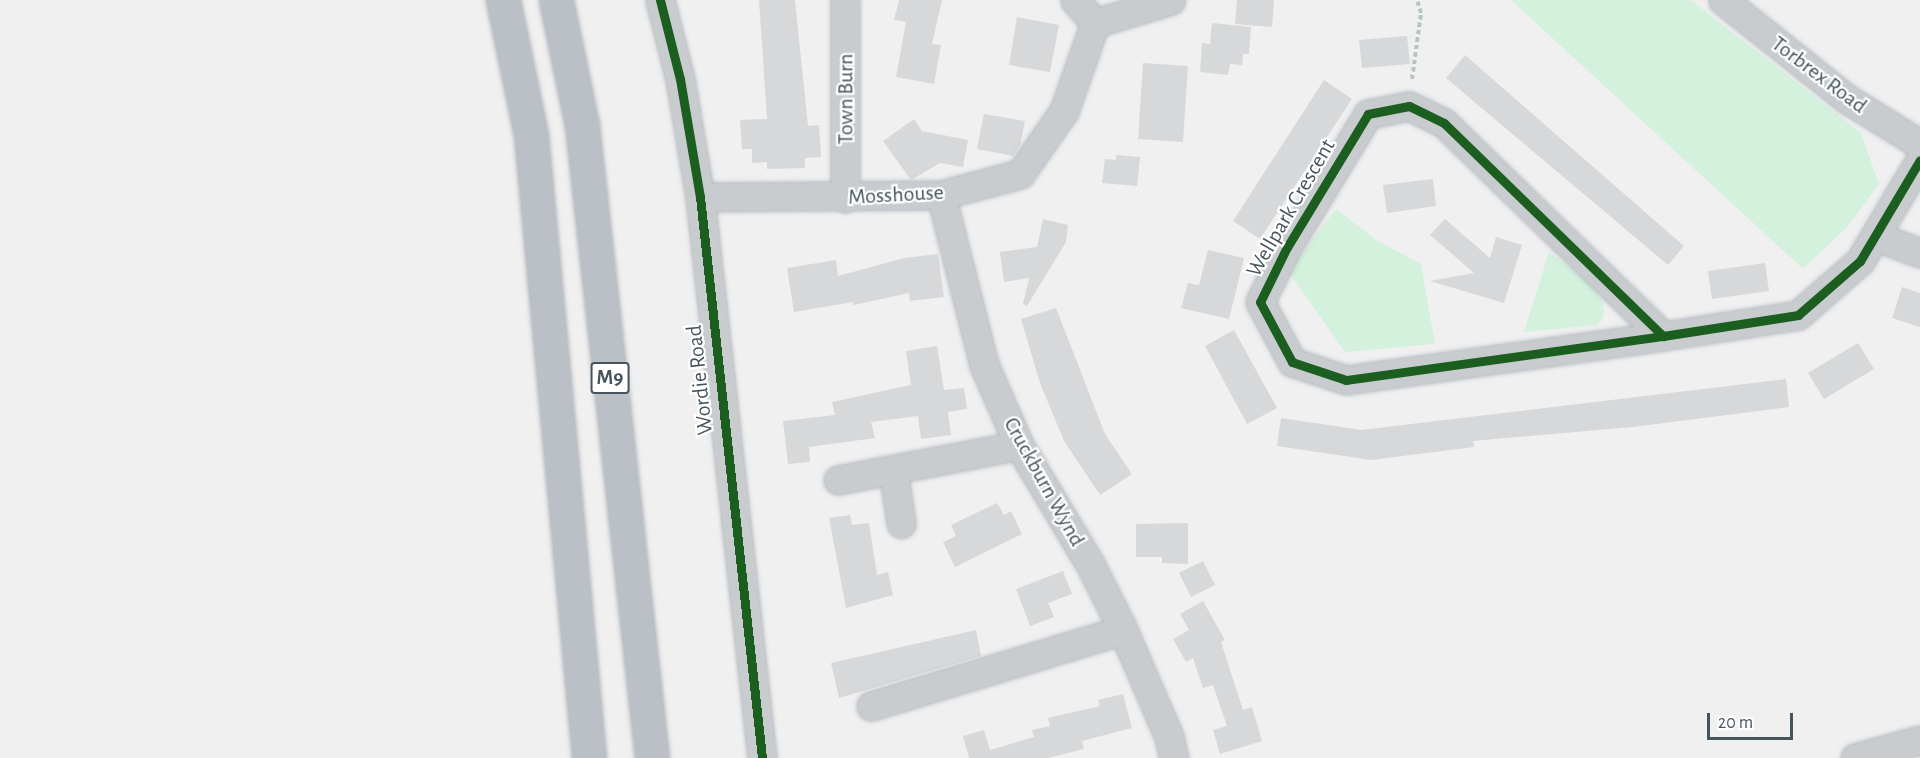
<!DOCTYPE html>
<style>
body{margin:0}
#map{position:relative;width:1920px;height:758px;overflow:hidden;background:#f1f0f0;font-family:"Alegreya Sans",sans-serif}
div>[style]{position:absolute}
.green>*{inset:0;background:#d3f1dd}
.building>*{inset:0;background:#d7d8d9}
.path>*{height:4px;margin-top:-2px;transform-origin:0;background:repeating-linear-gradient(90deg,#b7c5c0 0 4.5px,transparent 0 7.5px)}
.roads{filter:drop-shadow(0 0 2px #b4bac0) drop-shadow(0 0 2px #b4bac0)}
.minor>*{height:27px;margin:-13.5px;padding:0 13.5px;transform-origin:13.5px;border-radius:13.5px;background:#c9cccf}
.highway>*{height:33px;margin:-16.5px;padding:0 16.5px;transform-origin:16.5px;border-radius:16.5px;background:#bbc0c6}
.cycleway>*{height:9px;margin:-4.5px;padding:0 4.5px;transform-origin:4.5px;border-radius:4.5px;background:#1b5e20}
span{translate:-50% -50%;white-space:nowrap;text-align:center;line-height:1.15;-webkit-text-stroke:4.5px #fff;paint-order:stroke}
.shield-label span{padding:2px 4px;background:#fff;border:2px solid;border-radius:4px;-webkit-text-stroke-width:0}
.shield-label{font-size:21px;color:#46545e;font-weight:700}
.street-label{font-size:22px;color:#46545e}
.scale{position:absolute;left:1707px;top:713px;width:86px;height:27px;box-sizing:border-box;border:3px solid #46545e;border-top:0;padding-left:8px;font-size:18px;line-height:21px;white-space:nowrap;color:#46545e;-webkit-text-stroke:4px #fff;paint-order:stroke}
</style>
<div id="map">
<div class="green">
<i style="clip-path:polygon(1511px 0,1691px 0,1861px 133px,1879px 184px,1849px 225px,1803px 269px)"></i>
<i style="clip-path:polygon(1336px 209px,1376px 240px,1421px 264px,1435px 344px,1345px 352px,1288px 271px)"></i>
<i style="clip-path:polygon(1549px 252px,1589px 282px,1603px 302px,1604px 316px,1597px 325px,1524px 332px)"></i>
</div>
<div class="building">
<i style="clip-path:polygon(759px 0,795px 0,808px 126px,819px 125px,821px 157px,805px 158px,805px 168px,767px 169px,767px 162px,752px 163px,752px 149px,742px 149px,740px 120px,767px 119px)"></i>
<i style="clip-path:polygon(899px 0,942px 0,932px 44px,941px 45px,934px 84px,896px 77px,906px 22px,894px 20px)"></i>
<i style="clip-path:polygon(1237px 0,1274px 0,1272px 27px,1235px 24px)"></i>
<i style="clip-path:polygon(1017px 17px,1059px 25px,1050px 72px,1009px 65px)"></i>
<i style="clip-path:polygon(1212px 23px,1251px 27px,1249px 54px,1243px 54px,1242px 65px,1230px 64px,1228px 75px,1200px 72px,1202px 43px,1210px 44px)"></i>
<i style="clip-path:polygon(1407px 36px,1410px 64px,1362px 68px,1359px 40px)"></i>
<i style="clip-path:polygon(1465px 55px,1684px 246px,1668px 265px,1446px 78px)"></i>
<i style="clip-path:polygon(1143px 63px,1188px 66px,1183px 142px,1138px 139px)"></i>
<i style="clip-path:polygon(1324px 80px,1352px 99px,1260px 239px,1233px 221px)"></i>
<i style="clip-path:polygon(984px 114px,1025px 121px,1020px 146px,1013px 156px,977px 149px)"></i>
<i style="clip-path:polygon(914px 119px,922px 131px,968px 140px,963px 167px,940px 163px,911px 180px,883px 141px)"></i>
<i style="clip-path:polygon(1116px 155px,1140px 157px,1137px 186px,1102px 183px,1105px 159px,1116px 160px)"></i>
<i style="clip-path:polygon(1433px 179px,1436px 206px,1387px 213px,1383px 185px)"></i>
<i style="clip-path:polygon(1043px 219px,1068px 225px,1066px 242px,1027px 306px,1023px 304px,1029px 278px,1004px 282px,1000px 252px,1037px 247px)"></i>
<i style="clip-path:polygon(1445px 219px,1490px 258px,1496px 237px,1522px 245px,1504px 303px,1430px 281px,1474px 273px,1430px 235px)"></i>
<i style="clip-path:polygon(1208px 250px,1244px 258px,1229px 319px,1181px 308px,1188px 283px,1199px 285px)"></i>
<i style="clip-path:polygon(938px 254px,944px 297px,910px 301px,909px 293px,854px 305px,853px 302px,794px 312px,787px 268px,836px 260px,838px 276px,904px 258px)"></i>
<i style="clip-path:polygon(1765px 263px,1769px 291px,1712px 299px,1708px 271px)"></i>
<i style="clip-path:polygon(1902px 287px,1920px 293px,1920px 327px,1892px 318px)"></i>
<i style="clip-path:polygon(1056px 308px,1105px 434px,1132px 474px,1100px 495px,1064px 441px,1040px 383px,1021px 319px)"></i>
<i style="clip-path:polygon(1234px 330px,1277px 408px,1247px 424px,1205px 346px)"></i>
<i style="clip-path:polygon(1858px 343px,1874px 369px,1824px 399px,1808px 373px)"></i>
<i style="clip-path:polygon(937px 346px,944px 390px,964px 388px,967px 409px,948px 412px,951px 435px,921px 439px,918px 416px,871px 422px,875px 438px,809px 447px,810px 462px,788px 464px,783px 421px,835px 415px,832px 402px,911px 385px,906px 351px)"></i>
<i style="clip-path:polygon(1786px 379px,1789px 407px,1633px 427px,1473px 441px,1474px 447px,1371px 460px,1277px 446px,1281px 418px,1361px 430px)"></i>
<i style="clip-path:polygon(997px 503px,1004px 515px,1011px 511px,1022px 534px,955px 567px,943px 542px,956px 536px,951px 525px)"></i>
<i style="clip-path:polygon(850px 515px,852px 525px,869px 523px,877px 575px,888px 572px,893px 595px,846px 608px,829px 518px)"></i>
<i style="clip-path:polygon(1188px 523px,1188px 564px,1162px 563px,1162px 557px,1136px 557px,1136px 524px)"></i>
<i style="clip-path:polygon(1203px 561px,1215px 585px,1191px 597px,1179px 573px)"></i>
<i style="clip-path:polygon(1063px 571px,1072px 594px,1048px 603px,1054px 617px,1030px 626px,1016px 589px)"></i>
<i style="clip-path:polygon(1203px 601px,1225px 640px,1221px 642px,1243px 710px,1252px 707px,1262px 741px,1220px 754px,1213px 730px,1227px 726px,1213px 685px,1203px 688px,1193px 658px,1186px 662px,1173px 639px,1189px 630px,1180px 614px)"></i>
<i style="clip-path:polygon(976px 630px,981px 656px,839px 698px,831px 663px)"></i>
<i style="clip-path:polygon(1123px 694px,1132px 728px,1082px 741px,1084px 749px,1048px 758px,969px 758px,963px 736px,984px 730px,990px 750px,1034px 737px,1032px 730px,1050px 726px,1048px 718px,1100px 706px,1098px 700px)"></i>
</div>
<div class="path">
<i style="left:1412px;top:79px;width:67px;rotate:-82.2deg"></i>
<i style="left:1421px;top:13px;width:14px;rotate:-107deg"></i>
</div>
<div class="roads">
<div class="minor">
<i style="left:660px;top:0;width:81px;rotate:75.8deg"></i>
<i style="left:680px;top:79px;width:120px;rotate:80.4deg"></i>
<i style="left:700px;top:197px;width:564px;rotate:83.69deg"></i>
<i style="left:845px;top:0;width:198px;rotate:90deg"></i>
<i style="left:1075px;top:0;width:30px;rotate:49deg"></i>
<i style="left:1723px;top:0;width:159px;rotate:38.6deg"></i>
<i style="left:1847px;top:99px;width:86px;rotate:31.7deg"></i>
<i style="left:941px;top:195px;width:175px;rotate:75.8deg"></i>
<i style="left:984px;top:365px;width:87px;rotate:66.4deg"></i>
<i style="left:1019px;top:445px;width:141px;rotate:59.2deg"></i>
<i style="left:1091px;top:566px;width:72px;rotate:63.4deg"></i>
<i style="left:1123px;top:630px;width:116px;rotate:66.7deg"></i>
<i style="left:1169px;top:737px;width:22px;rotate:77deg"></i>
<i style="left:700px;top:197px;width:241px;rotate:-0.5deg"></i>
<i style="left:941px;top:195px;width:82px;rotate:-14.9deg"></i>
<i style="left:1020px;top:174px;width:77px;rotate:-55.1deg"></i>
<i style="left:1064px;top:111px;width:93px;rotate:-70.6deg"></i>
<i style="left:1095px;top:23px;width:79px;rotate:-16.8deg"></i>
<i style="left:1875px;top:236px;width:48px;rotate:20.7deg"></i>
<i style="left:1663px;top:336px;width:305px;rotate:-135.8deg"></i>
<i style="left:1444px;top:123px;width:39px;rotate:-154deg"></i>
<i style="left:1409px;top:106px;width:42px;rotate:169deg"></i>
<i style="left:1368px;top:114px;width:156px;rotate:121.3deg"></i>
<i style="left:1287px;top:247px;width:61px;rotate:116.1deg"></i>
<i style="left:1260px;top:302px;width:68px;rotate:61.9deg"></i>
<i style="left:1292px;top:362px;width:57px;rotate:18.4deg"></i>
<i style="left:1346px;top:380px;width:320px;rotate:-7.9deg"></i>
<i style="left:1663px;top:336px;width:137px;rotate:-8.8deg"></i>
<i style="left:1798px;top:315px;width:82px;rotate:-41.1deg"></i>
<i style="left:1860px;top:261px;width:117px;rotate:-59.3deg"></i>
<i style="left:893px;top:470px;width:54px;rotate:81.4deg"></i>
<i style="left:838px;top:480px;width:184px;rotate:-10.9deg"></i>
<i style="left:871px;top:706px;width:263px;rotate:-16.8deg"></i>
<i style="left:1855px;top:758px;width:67px;rotate:-15.5deg"></i>
</div>
<div class="highway">
<i style="left:503px;top:0;width:138px;rotate:78.3deg"></i>
<i style="left:531px;top:135px;width:626px;rotate:84.68deg"></i>
<i style="left:556px;top:0;width:128px;rotate:78.3deg"></i>
<i style="left:582px;top:125px;width:637px;rotate:83.69deg"></i>
</div>
</div>
<div class="cycleway">
<i style="left:660px;top:0;width:81px;rotate:75.8deg"></i>
<i style="left:680px;top:79px;width:120px;rotate:80.4deg"></i>
<i style="left:700px;top:197px;width:564px;rotate:83.69deg"></i>
<i style="left:1663px;top:336px;width:305px;rotate:-135.8deg"></i>
<i style="left:1444px;top:123px;width:39px;rotate:-154deg"></i>
<i style="left:1409px;top:106px;width:42px;rotate:169deg"></i>
<i style="left:1368px;top:114px;width:156px;rotate:121.3deg"></i>
<i style="left:1287px;top:247px;width:61px;rotate:116.1deg"></i>
<i style="left:1260px;top:302px;width:68px;rotate:61.9deg"></i>
<i style="left:1292px;top:362px;width:57px;rotate:18.4deg"></i>
<i style="left:1346px;top:380px;width:320px;rotate:-7.9deg"></i>
<i style="left:1663px;top:336px;width:137px;rotate:-8.8deg"></i>
<i style="left:1798px;top:315px;width:82px;rotate:-41.1deg"></i>
<i style="left:1860px;top:261px;width:117px;rotate:-59.3deg"></i>
</div>
<div class="shield-label">
<span style="left:610px;top:378px">M9</span>
</div>
<div class="street-label">
<span style="left:1819px;top:75px;rotate:37deg">Torbrex Road</span>
<span style="left:846px;top:99px;rotate:-90deg">Town Burn</span>
<span style="left:896px;top:195px;rotate:-3deg">Mosshouse</span>
<span style="left:1291px;top:208px;rotate:-60deg">Wellpark Crescent</span>
<span style="left:700px;top:380px;rotate:-96deg">Wordie Road</span>
<span style="left:1044px;top:482px;rotate:61deg">Cruckburn Wynd</span>
</div>
<div class="scale">20 m</div>
</div>
